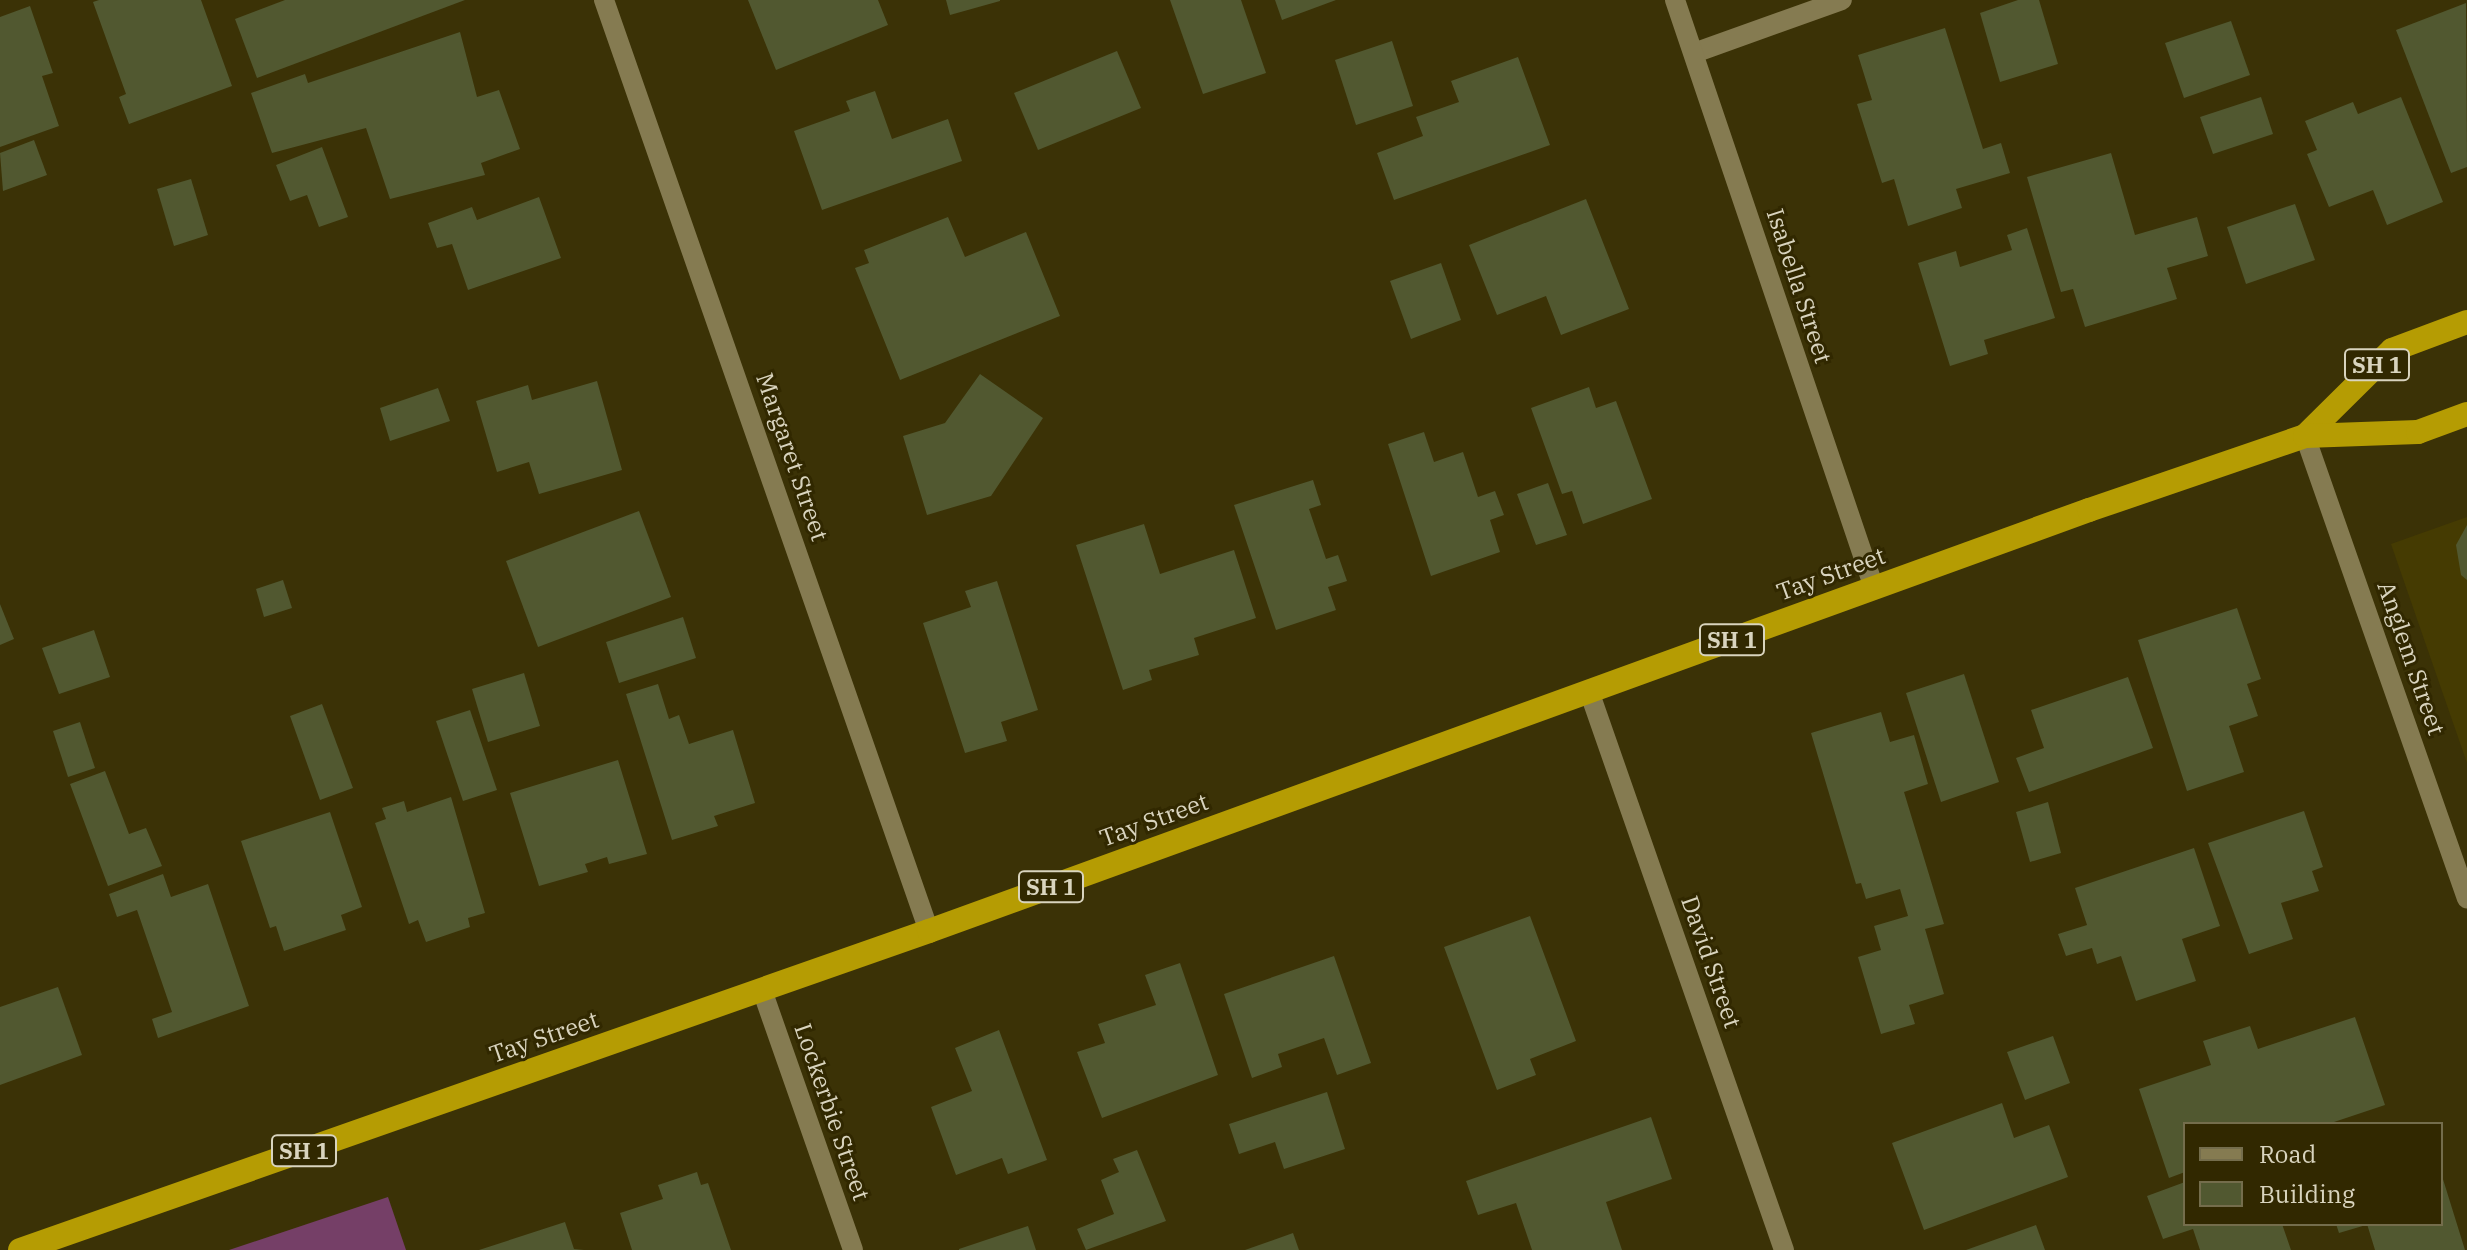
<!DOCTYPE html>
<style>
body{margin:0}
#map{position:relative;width:2467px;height:1250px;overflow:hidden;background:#3b3206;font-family:"IBM Plex Serif",serif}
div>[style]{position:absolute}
.built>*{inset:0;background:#453b02}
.green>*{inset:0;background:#753f67}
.building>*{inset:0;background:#515830}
.lane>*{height:20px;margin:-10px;padding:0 10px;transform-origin:10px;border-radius:10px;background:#857b51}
.street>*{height:20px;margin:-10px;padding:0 10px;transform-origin:10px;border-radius:10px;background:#857b51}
.secondary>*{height:20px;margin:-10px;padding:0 10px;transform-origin:10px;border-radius:10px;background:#857b51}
.highway>*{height:24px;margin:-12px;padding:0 12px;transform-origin:12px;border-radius:12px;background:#b59c03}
span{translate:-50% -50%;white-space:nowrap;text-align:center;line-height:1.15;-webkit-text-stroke:6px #312800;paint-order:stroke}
.shield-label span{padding:2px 6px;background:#312800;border:2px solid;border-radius:6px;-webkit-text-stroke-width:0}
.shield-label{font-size:22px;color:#d9d4be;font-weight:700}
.street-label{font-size:24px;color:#d9d4be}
.legend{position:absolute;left:2183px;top:1122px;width:260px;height:104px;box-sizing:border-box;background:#312800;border:2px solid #746d4c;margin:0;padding:10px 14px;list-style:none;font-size:24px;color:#d9d4be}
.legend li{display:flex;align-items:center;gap:16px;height:40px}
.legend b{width:40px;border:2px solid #746d4c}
</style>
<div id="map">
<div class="built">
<i style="clip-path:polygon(2467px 517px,2467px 763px,2391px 544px)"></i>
</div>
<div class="green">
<i style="clip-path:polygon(388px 1197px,406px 1250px,229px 1250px)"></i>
</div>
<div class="building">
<i style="clip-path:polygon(99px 0,201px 0,232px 86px,129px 124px,119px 97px,126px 94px,93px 2px)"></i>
<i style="clip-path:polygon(285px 0,465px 0,257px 78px,235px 19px)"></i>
<i style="clip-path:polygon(748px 0,878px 0,888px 25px,776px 70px)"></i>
<i style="clip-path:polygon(946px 0,1000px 0,1000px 1px,950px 15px)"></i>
<i style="clip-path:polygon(1170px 0,1241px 0,1266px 73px,1203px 94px)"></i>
<i style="clip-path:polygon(1275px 0,1336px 0,1282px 20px)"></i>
<i style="clip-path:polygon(2018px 0,2039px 0,2058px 64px,2000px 82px,1980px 13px)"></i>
<i style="clip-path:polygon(2466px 3px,2467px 167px,2451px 173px,2396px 30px)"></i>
<i style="clip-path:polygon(30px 6px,53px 73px,42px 76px,59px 126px,0 147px,0 17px)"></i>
<i style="clip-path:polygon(2231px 21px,2250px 75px,2184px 98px,2165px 43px)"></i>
<i style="clip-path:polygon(1945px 28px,1983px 149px,2001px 143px,2010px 173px,1956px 189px,1962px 208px,1908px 226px,1894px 179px,1882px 183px,1857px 104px,1872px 100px,1858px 55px)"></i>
<i style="clip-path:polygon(460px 32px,477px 97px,499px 90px,520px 149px,481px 163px,485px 175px,390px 199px,366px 128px,272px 153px,251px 93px,305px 74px,308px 83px)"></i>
<i style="clip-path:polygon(1392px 41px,1413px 106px,1356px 125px,1335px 60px)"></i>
<i style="clip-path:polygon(1117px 51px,1141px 108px,1038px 150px,1014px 93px)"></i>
<i style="clip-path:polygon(1518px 57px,1550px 145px,1394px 200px,1377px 153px,1423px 136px,1416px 117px,1459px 102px,1451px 81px)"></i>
<i style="clip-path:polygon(875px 91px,892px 139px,948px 119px,962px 161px,822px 210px,794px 131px,850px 111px,846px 101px)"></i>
<i style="clip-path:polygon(2261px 97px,2273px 134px,2213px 154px,2200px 117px)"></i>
<i style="clip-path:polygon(2401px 97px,2443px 202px,2387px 225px,2373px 190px,2329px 207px,2307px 154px,2317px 150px,2305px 121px,2353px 102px,2358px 114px)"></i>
<i style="clip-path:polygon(34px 140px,47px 175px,3px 191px,0 153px)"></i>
<i style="clip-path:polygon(322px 147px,348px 217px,319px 227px,307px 195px,290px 201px,276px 165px)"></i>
<i style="clip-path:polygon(2111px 153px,2135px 235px,2197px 217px,2208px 256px,2167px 268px,2177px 299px,2085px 327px,2073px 289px,2061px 292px,2027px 177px)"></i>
<i style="clip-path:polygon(191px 179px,208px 235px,174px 246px,157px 189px)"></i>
<i style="clip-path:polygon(539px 197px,561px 258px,468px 290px,452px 244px,437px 248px,428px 223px,472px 207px,477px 220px)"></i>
<i style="clip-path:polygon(1586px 199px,1629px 309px,1561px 335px,1546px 296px,1497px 315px,1469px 245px)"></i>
<i style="clip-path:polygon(2295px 204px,2315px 260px,2246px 284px,2227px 227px)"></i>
<i style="clip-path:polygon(948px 217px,965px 257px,1026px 232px,1060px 316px,900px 380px,855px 268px,869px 263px,864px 250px)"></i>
<i style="clip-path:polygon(2027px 228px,2055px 318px,1984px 340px,1988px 354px,1950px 366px,1918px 263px,1956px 251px,1960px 267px,2012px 250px,2007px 235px)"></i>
<i style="clip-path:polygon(1441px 263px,1461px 320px,1411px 339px,1390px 281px)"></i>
<i style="clip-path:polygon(980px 374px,1043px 418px,991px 496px,927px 515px,903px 436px,945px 423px)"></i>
<i style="clip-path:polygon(597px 381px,622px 470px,539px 494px,529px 462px,497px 472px,476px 401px,528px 385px,532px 400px)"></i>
<i style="clip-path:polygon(1589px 387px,1596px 408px,1616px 401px,1652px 499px,1583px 524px,1572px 491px,1562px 494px,1531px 408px)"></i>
<i style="clip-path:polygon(438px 388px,450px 421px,390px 441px,380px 408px)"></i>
<i style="clip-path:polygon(1424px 432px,1434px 462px,1463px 452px,1478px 497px,1495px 491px,1504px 515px,1490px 520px,1500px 552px,1431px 576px,1388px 444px)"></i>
<i style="clip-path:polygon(1313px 480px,1321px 505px,1309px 509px,1326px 559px,1338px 555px,1347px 581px,1328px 587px,1336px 610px,1276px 630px,1234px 505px)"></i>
<i style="clip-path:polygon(1548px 483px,1567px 535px,1536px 545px,1517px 494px)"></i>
<i style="clip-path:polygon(639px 511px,671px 597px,538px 647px,506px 561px)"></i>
<i style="clip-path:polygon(1144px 524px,1160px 574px,1234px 550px,1256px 618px,1194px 638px,1199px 655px,1149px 670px,1152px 680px,1123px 690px,1076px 545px)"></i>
<i style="clip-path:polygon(2467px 525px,2467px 580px,2461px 575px,2456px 545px)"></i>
<i style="clip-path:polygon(283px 580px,292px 608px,264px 617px,256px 589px)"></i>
<i style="clip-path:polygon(997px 581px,1038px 710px,1001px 722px,1007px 741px,965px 753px,923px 623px,971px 607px,965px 591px)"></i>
<i style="clip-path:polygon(0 604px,14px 639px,0 645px)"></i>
<i style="clip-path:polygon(2237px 608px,2261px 679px,2247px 684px,2258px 716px,2229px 726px,2244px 772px,2187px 791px,2138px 640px)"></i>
<i style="clip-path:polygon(683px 617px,696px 658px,619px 683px,606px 642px)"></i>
<i style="clip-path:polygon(94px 630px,110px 677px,59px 694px,42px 648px)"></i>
<i style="clip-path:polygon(524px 673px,540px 726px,488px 742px,472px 689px)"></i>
<i style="clip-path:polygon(1964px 674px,1999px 782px,1941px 802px,1906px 693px)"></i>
<i style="clip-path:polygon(2128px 677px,2153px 748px,2029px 792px,2016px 758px,2044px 748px,2031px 710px)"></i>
<i style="clip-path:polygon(658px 684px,669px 719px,679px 715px,689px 744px,733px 730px,755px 803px,714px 816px,718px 826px,672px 840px,626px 694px)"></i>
<i style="clip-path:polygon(322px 704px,353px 788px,320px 800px,290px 716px)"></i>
<i style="clip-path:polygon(470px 710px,497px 790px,463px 801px,436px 721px)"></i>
<i style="clip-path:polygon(1881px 712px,1890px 742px,1914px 735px,1928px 784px,1904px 792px,1944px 924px,1925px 929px,1944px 994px,1909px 1005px,1915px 1024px,1881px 1034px,1858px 957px,1881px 950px,1874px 926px,1908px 916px,1900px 889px,1866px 899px,1861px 883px,1856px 884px,1811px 733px)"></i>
<i style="clip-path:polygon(80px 722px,95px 768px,68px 777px,53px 731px)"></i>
<i style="clip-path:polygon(618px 760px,647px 854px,609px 864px,607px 857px,585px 864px,588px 872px,539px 886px,510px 793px)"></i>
<i style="clip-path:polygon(105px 771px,129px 834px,146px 828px,162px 866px,108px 886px,70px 784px)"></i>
<i style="clip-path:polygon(451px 797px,485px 913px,468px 918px,470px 927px,426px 942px,418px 920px,409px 924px,375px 823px,386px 819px,382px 808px,404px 801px,407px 812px)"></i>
<i style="clip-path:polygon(2048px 802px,2061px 853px,2030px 862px,2016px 812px)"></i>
<i style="clip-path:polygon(2304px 811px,2323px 867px,2312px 871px,2319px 891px,2281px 903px,2293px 939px,2249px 954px,2208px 843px)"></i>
<i style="clip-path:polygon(330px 812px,362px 907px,341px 915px,346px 930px,284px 951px,276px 926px,270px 928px,241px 841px)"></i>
<i style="clip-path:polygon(2194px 848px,2220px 926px,2182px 939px,2196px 981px,2136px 1001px,2121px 956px,2097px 964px,2092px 948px,2066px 956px,2058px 934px,2087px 925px,2075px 888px)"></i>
<i style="clip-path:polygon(163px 874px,171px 897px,208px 884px,249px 1006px,158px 1038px,152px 1019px,172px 1012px,137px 910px,117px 917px,109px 894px)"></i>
<i style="clip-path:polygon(1530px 916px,1576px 1041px,1530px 1059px,1536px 1075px,1497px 1090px,1444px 947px)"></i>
<i style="clip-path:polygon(1334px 956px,1371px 1063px,1337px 1075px,1324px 1038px,1278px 1054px,1282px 1067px,1252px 1078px,1224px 994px)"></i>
<i style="clip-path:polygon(1180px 963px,1218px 1075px,1102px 1118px,1077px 1052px,1105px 1043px,1098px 1024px,1156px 1005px,1145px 975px)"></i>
<i style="clip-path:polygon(58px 987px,82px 1055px,0 1085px,0 1007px)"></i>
<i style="clip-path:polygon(2355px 1017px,2385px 1105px,2328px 1124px,2185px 1124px,2185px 1172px,2169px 1178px,2139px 1089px,2211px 1065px,2203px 1041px,2250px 1026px,2258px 1049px)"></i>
<i style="clip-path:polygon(999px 1030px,1047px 1160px,1008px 1174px,1002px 1158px,956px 1175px,931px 1107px,972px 1091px,955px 1048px)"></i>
<i style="clip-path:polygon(2053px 1036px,2070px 1083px,2025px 1100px,2007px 1052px)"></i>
<i style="clip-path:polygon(1327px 1092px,1345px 1149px,1284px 1169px,1275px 1142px,1239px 1154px,1229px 1124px)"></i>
<i style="clip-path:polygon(2002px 1103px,2014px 1138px,2049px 1125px,2068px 1177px,1924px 1230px,1892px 1143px)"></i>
<i style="clip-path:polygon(1651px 1117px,1672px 1179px,1606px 1202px,1622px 1250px,1532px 1250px,1516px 1203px,1478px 1215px,1466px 1181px)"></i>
<i style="clip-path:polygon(1137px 1150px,1166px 1221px,1086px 1250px,1077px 1229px,1114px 1214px,1101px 1180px,1119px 1172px,1113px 1159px)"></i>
<i style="clip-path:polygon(697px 1172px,701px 1185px,708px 1183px,731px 1250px,632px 1250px,620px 1213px,663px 1199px,658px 1185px)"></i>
<i style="clip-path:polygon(2442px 1176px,2465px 1250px,2375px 1250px,2367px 1224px,2441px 1224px)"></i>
<i style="clip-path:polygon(2185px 1182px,2185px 1224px,2282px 1224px,2291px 1250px,2200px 1250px,2193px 1229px,2163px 1239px,2147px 1196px)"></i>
<i style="clip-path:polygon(565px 1222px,574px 1249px,584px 1250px,479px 1250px)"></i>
<i style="clip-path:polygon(2336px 1224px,2366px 1224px,2366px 1225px,2339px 1233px)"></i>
<i style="clip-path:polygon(2036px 1225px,2045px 1250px,1966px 1250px)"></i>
<i style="clip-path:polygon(1028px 1226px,1036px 1250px,959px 1250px,959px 1249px)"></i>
<i style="clip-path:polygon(1293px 1233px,1299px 1250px,1245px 1250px)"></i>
</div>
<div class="lane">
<i style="left:1694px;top:53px;width:157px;rotate:-19.7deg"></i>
</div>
<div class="street">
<i style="left:604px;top:0;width:986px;rotate:70.76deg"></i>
<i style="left:2305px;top:436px;width:490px;rotate:70.7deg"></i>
<i style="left:1589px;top:691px;width:592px;rotate:70.77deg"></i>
<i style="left:762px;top:990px;width:275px;rotate:70.7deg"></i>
</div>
<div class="secondary">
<i style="left:1675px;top:0;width:621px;rotate:71.3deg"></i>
</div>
<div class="highway">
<i style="left:2305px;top:436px;width:122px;rotate:-44.7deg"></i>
<i style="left:2392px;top:350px;width:80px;rotate:-20.5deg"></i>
<i style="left:20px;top:1250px;width:963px;rotate:-19.34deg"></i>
<i style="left:929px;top:931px;width:1234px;rotate:-19.95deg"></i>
<i style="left:2089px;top:510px;width:228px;rotate:-18.9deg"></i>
<i style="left:2305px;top:436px;width:113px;rotate:-2deg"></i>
<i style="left:2418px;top:432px;width:52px;rotate:-20.2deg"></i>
</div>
<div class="shield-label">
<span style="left:2377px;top:365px">SH 1</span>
<span style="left:1732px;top:640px">SH 1</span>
<span style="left:1051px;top:887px">SH 1</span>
<span style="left:304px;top:1151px">SH 1</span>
</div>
<div class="street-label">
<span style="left:1799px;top:286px;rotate:72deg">Isabella Street</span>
<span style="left:792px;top:457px;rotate:71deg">Margaret Street</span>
<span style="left:1831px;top:574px;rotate:-20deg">Tay Street</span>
<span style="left:2411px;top:658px;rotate:71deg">Anglem Street</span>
<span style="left:1154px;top:820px;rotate:-20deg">Tay Street</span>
<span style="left:1711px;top:962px;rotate:71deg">David Street</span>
<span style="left:544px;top:1037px;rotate:-19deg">Tay Street</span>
<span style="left:832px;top:1112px;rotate:71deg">Lockerbie Street</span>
</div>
<ul class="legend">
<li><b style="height:10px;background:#857b51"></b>Road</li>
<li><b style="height:22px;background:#515830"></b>Building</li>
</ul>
</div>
